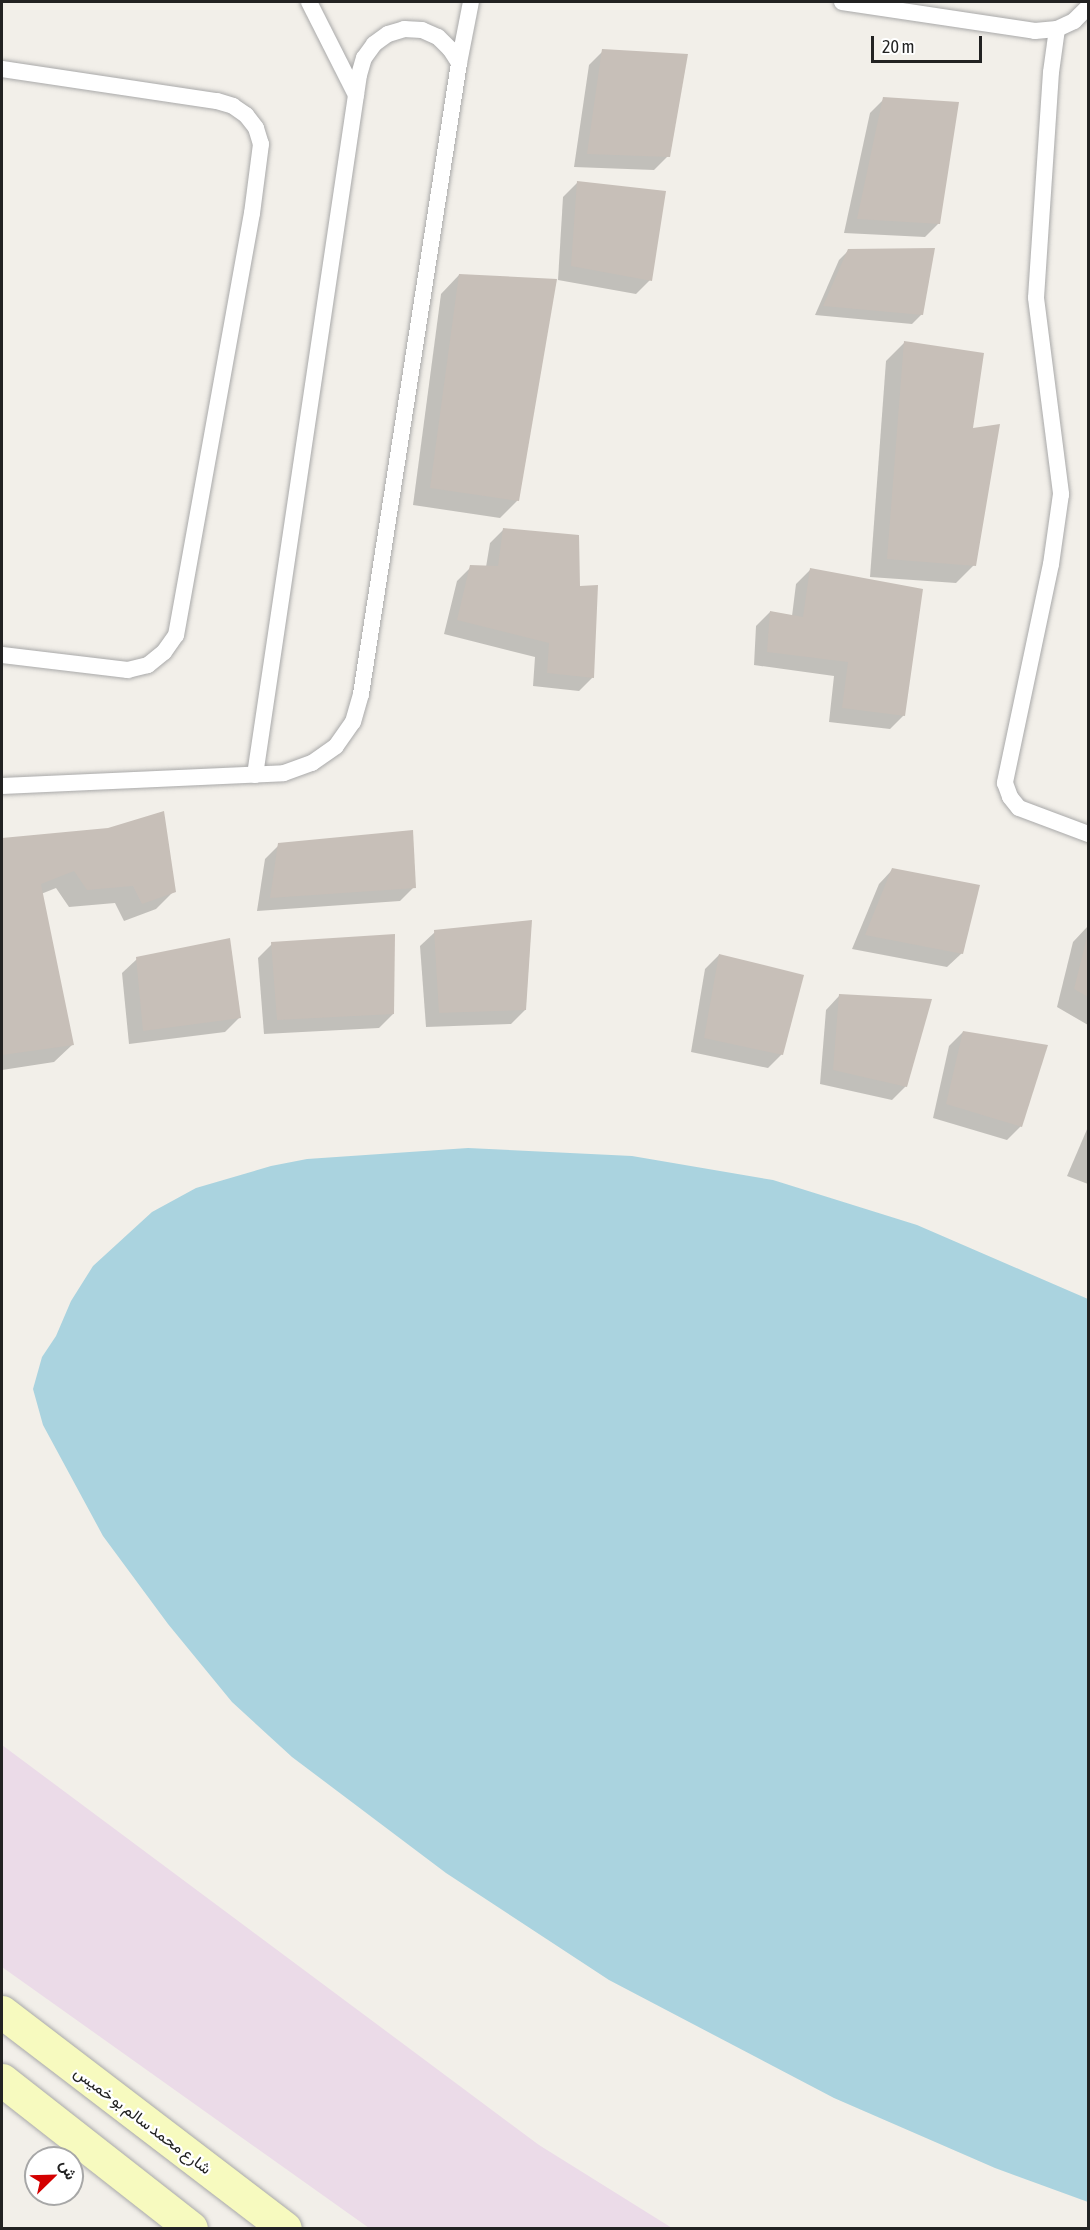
<!DOCTYPE html>
<meta charset="utf-8">
<style>
body{margin:0}
#map{position:relative;width:1090px;height:2230px;overflow:hidden;background:#f2efe9;font-family:"Asap Condensed",Vazirmatn,sans-serif}
div>[style]{position:absolute}
.industrial>*{inset:0;background:#ebdbe8}
.water>*{inset:0;background:#aad3df}
.shadow>*{inset:0;background:#0003}
.building>*{inset:0;background:#c7bfb8}
.roads{filter:drop-shadow(0 0 2px #a9a9a9) drop-shadow(0 0 2px #a9a9a9)}
.lane>*{height:16px;margin:-8px;padding:0 8px;transform-origin:8px;border-radius:8px;background:#fff}
.secondary>*{height:33px;margin:-16.5px;padding:0 16.5px;transform-origin:16.5px;border-radius:16.5px;background:#f7fabf}
span{translate:-50% -50%;white-space:nowrap;text-align:center;line-height:1.15;-webkit-text-stroke:4.5px #fff;paint-order:stroke}
.street-label{font-size:16px;color:#222}
.frame{position:absolute;inset:0;border:3px solid #222;pointer-events:none}
.north{position:absolute;left:24px;top:2146px;width:60px;height:60px;box-sizing:border-box;background:#fff;border:2px solid #a7a7a7;border-radius:50%;rotate:67deg;font-size:16px;font-weight:700;line-height:24px;text-align:center;color:#222}
.north::after{content:'';display:block;margin:auto;width:21px;height:27px;background:#d40000;clip-path:polygon(50% 0,100% 100%,50% 72%,0 100%)}
.scale{position:absolute;left:871px;top:36px;width:111px;height:27px;box-sizing:border-box;border:3px solid #222;border-top:0;padding-left:8px;font-size:18px;line-height:21px;white-space:nowrap;color:#222;-webkit-text-stroke:4px #fff;paint-order:stroke}
</style>
<div id="map">
<div class="industrial">
<i style="clip-path:polygon(2px 1745px,539px 2145px,672px 2228px,369px 2228px,2px 1967px)"></i>
</div>
<div class="water">
<i style="clip-path:polygon(468px 1148px,632px 1156px,773px 1180px,917px 1225px,1088px 1299px,1088px 2202px,995px 2168px,834px 2098px,609px 1980px,446px 1873px,292px 1757px,232px 1702px,168px 1624px,103px 1536px,43px 1425px,33px 1389px,42px 1357px,56px 1336px,71px 1301px,93px 1266px,152px 1212px,196px 1188px,271px 1166px,307px 1159px)"></i>
</div>
<div class="shadow">
<i style="clip-path:polygon(603px 51px,668px 156px,654px 170px,574px 167px,589px 65px)"></i>
<i style="clip-path:polygon(884px 99px,939px 223px,925px 237px,844px 233px,870px 113px)"></i>
<i style="clip-path:polygon(577px 183px,650px 280px,636px 294px,558px 280px,563px 197px)"></i>
<i style="clip-path:polygon(849px 250px,922px 314px,912px 324px,815px 315px,839px 260px)"></i>
<i style="clip-path:polygon(459px 275px,518px 500px,500px 518px,413px 505px,441px 294px)"></i>
<i style="clip-path:polygon(904px 343px,971px 430px,974px 565px,956px 583px,870px 577px,886px 361px)"></i>
<i style="clip-path:polygon(504px 529px,593px 677px,579px 691px,533px 686px,535px 657px,444px 634px,457px 581px,471px 567px,486px 567px,490px 543px)"></i>
<i style="clip-path:polygon(810px 570px,904px 715px,890px 729px,829px 722px,834px 676px,754px 665px,756px 626px,770px 612px,792px 616px,796px 584px)"></i>
<i style="clip-path:polygon(7px 838px,174px 891px,156px 909px,124px 921px,115px 903px,69px 907px,56px 888px,41px 894px,72px 1045px,54px 1062px,2px 1070px,2px 840px)"></i>
<i style="clip-path:polygon(279px 845px,414px 887px,400px 901px,257px 911px,265px 859px)"></i>
<i style="clip-path:polygon(893px 869px,962px 953px,947px 967px,852px 949px,879px 884px)"></i>
<i style="clip-path:polygon(1088px 926px,1088px 1025px,1057px 1007px,1073px 942px)"></i>
<i style="clip-path:polygon(435px 932px,525px 1010px,511px 1024px,426px 1027px,420px 946px)"></i>
<i style="clip-path:polygon(272px 944px,393px 1014px,379px 1028px,264px 1034px,258px 958px)"></i>
<i style="clip-path:polygon(719px 955px,782px 1054px,768px 1068px,691px 1052px,705px 969px)"></i>
<i style="clip-path:polygon(137px 959px,239px 1018px,225px 1032px,129px 1044px,122px 973px)"></i>
<i style="clip-path:polygon(840px 995px,906px 1086px,892px 1100px,820px 1084px,826px 1010px)"></i>
<i style="clip-path:polygon(963px 1032px,1021px 1126px,1007px 1140px,933px 1118px,949px 1046px)"></i>
<i style="clip-path:polygon(1088px 1127px,1088px 1184px,1067px 1176px)"></i>
</div>
<div class="building">
<i style="clip-path:polygon(602px 49px,688px 54px,670px 157px,587px 154px)"></i>
<i style="clip-path:polygon(883px 97px,959px 102px,940px 224px,857px 219px)"></i>
<i style="clip-path:polygon(577px 181px,666px 191px,652px 281px,571px 266px)"></i>
<i style="clip-path:polygon(935px 248px,923px 315px,823px 306px,848px 249px)"></i>
<i style="clip-path:polygon(459px 274px,557px 279px,519px 501px,430px 488px)"></i>
<i style="clip-path:polygon(904px 341px,984px 353px,973px 428px,1000px 424px,976px 566px,887px 559px)"></i>
<i style="clip-path:polygon(503px 528px,579px 535px,580px 586px,598px 585px,594px 678px,547px 673px,549px 643px,457px 620px,470px 565px,498px 566px)"></i>
<i style="clip-path:polygon(810px 568px,923px 589px,905px 716px,842px 708px,848px 662px,767px 652px,770px 611px,803px 617px)"></i>
<i style="clip-path:polygon(164px 811px,176px 892px,142px 904px,133px 886px,87px 890px,74px 871px,41px 884px,74px 1045px,2px 1055px,2px 838px,108px 828px)"></i>
<i style="clip-path:polygon(413px 830px,416px 888px,270px 898px,278px 843px)"></i>
<i style="clip-path:polygon(892px 868px,980px 885px,963px 954px,865px 935px)"></i>
<i style="clip-path:polygon(532px 920px,526px 1010px,439px 1013px,434px 930px)"></i>
<i style="clip-path:polygon(1088px 933px,1088px 997px,1074px 989px)"></i>
<i style="clip-path:polygon(395px 934px,394px 1014px,277px 1020px,271px 942px)"></i>
<i style="clip-path:polygon(230px 938px,241px 1018px,143px 1031px,136px 957px)"></i>
<i style="clip-path:polygon(719px 954px,804px 975px,783px 1055px,704px 1038px)"></i>
<i style="clip-path:polygon(839px 994px,932px 999px,907px 1087px,833px 1070px)"></i>
<i style="clip-path:polygon(963px 1031px,1048px 1045px,1022px 1127px,946px 1104px)"></i>
</div>
<div class="roads">
<div class="lane">
<i style="left:309px;top:2px;width:104px;rotate:63.2deg"></i>
<i style="left:842px;top:2px;width:195px;rotate:8.5deg"></i>
<i style="left:1035px;top:31px;width:22px;rotate:-5deg"></i>
<i style="left:1057px;top:29px;width:19px;rotate:-25deg"></i>
<i style="left:1074px;top:21px;width:20px;rotate:-45deg"></i>
<i style="left:1057px;top:29px;width:43px;rotate:97.9deg"></i>
<i style="left:1051px;top:72px;width:226px;rotate:93.8deg"></i>
<i style="left:1036px;top:298px;width:198px;rotate:82.7deg"></i>
<i style="left:1061px;top:494px;width:71px;rotate:98.1deg"></i>
<i style="left:1051px;top:564px;width:224px;rotate:101.9deg"></i>
<i style="left:1005px;top:783px;width:15px;rotate:70deg"></i>
<i style="left:1010px;top:797px;width:14px;rotate:51deg"></i>
<i style="left:1019px;top:808px;width:74px;rotate:20.6deg"></i>
<i style="left:2px;top:69px;width:217px;rotate:8.5deg"></i>
<i style="left:217px;top:101px;width:17px;rotate:17deg"></i>
<i style="left:233px;top:106px;width:16px;rotate:35deg"></i>
<i style="left:246px;top:115px;width:16px;rotate:52deg"></i>
<i style="left:256px;top:128px;width:17px;rotate:73deg"></i>
<i style="left:261px;top:144px;width:70px;rotate:97.4deg"></i>
<i style="left:252px;top:213px;width:429px;rotate:100.2deg"></i>
<i style="left:176px;top:635px;width:21px;rotate:125deg"></i>
<i style="left:164px;top:652px;width:21px;rotate:141deg"></i>
<i style="left:148px;top:665px;width:21px;rotate:166deg"></i>
<i style="left:128px;top:670px;width:127px;rotate:-173.2deg"></i>
<i style="left:255px;top:775px;width:708px;rotate:-81.55deg"></i>
<i style="left:359px;top:75px;width:18px;rotate:-74deg"></i>
<i style="left:364px;top:58px;width:17px;rotate:-54deg"></i>
<i style="left:374px;top:44px;width:17px;rotate:-36deg"></i>
<i style="left:388px;top:34px;width:17px;rotate:-17deg"></i>
<i style="left:404px;top:29px;width:18px;rotate:3deg"></i>
<i style="left:422px;top:30px;width:17px;rotate:24deg"></i>
<i style="left:438px;top:37px;width:17px;rotate:45deg"></i>
<i style="left:450px;top:49px;width:17px;rotate:57deg"></i>
<i style="left:2px;top:786px;width:282px;rotate:-2.6deg"></i>
<i style="left:284px;top:773px;width:30px;rotate:-20deg"></i>
<i style="left:312px;top:763px;width:29px;rotate:-35deg"></i>
<i style="left:336px;top:746px;width:29px;rotate:-55deg"></i>
<i style="left:353px;top:722px;width:29px;rotate:-74deg"></i>
<i style="left:361px;top:694px;width:639px;rotate:-81.17deg"></i>
<i style="left:459px;top:63px;width:62px;rotate:-78.9deg"></i>
</div>
<div class="secondary">
<i style="left:2px;top:2012px;width:356px;rotate:37.4deg"></i>
<i style="left:2px;top:2080px;width:240px;rotate:38.1deg"></i>
</div>
</div>
<div class="street-label">
<span style="left:143px;top:2120px;rotate:37deg">شارع محمد سالم بو خميس</span>
</div>
<div class="frame"></div>
<div class="north">ش</div>
<div class="scale">20 m</div>
</div>
